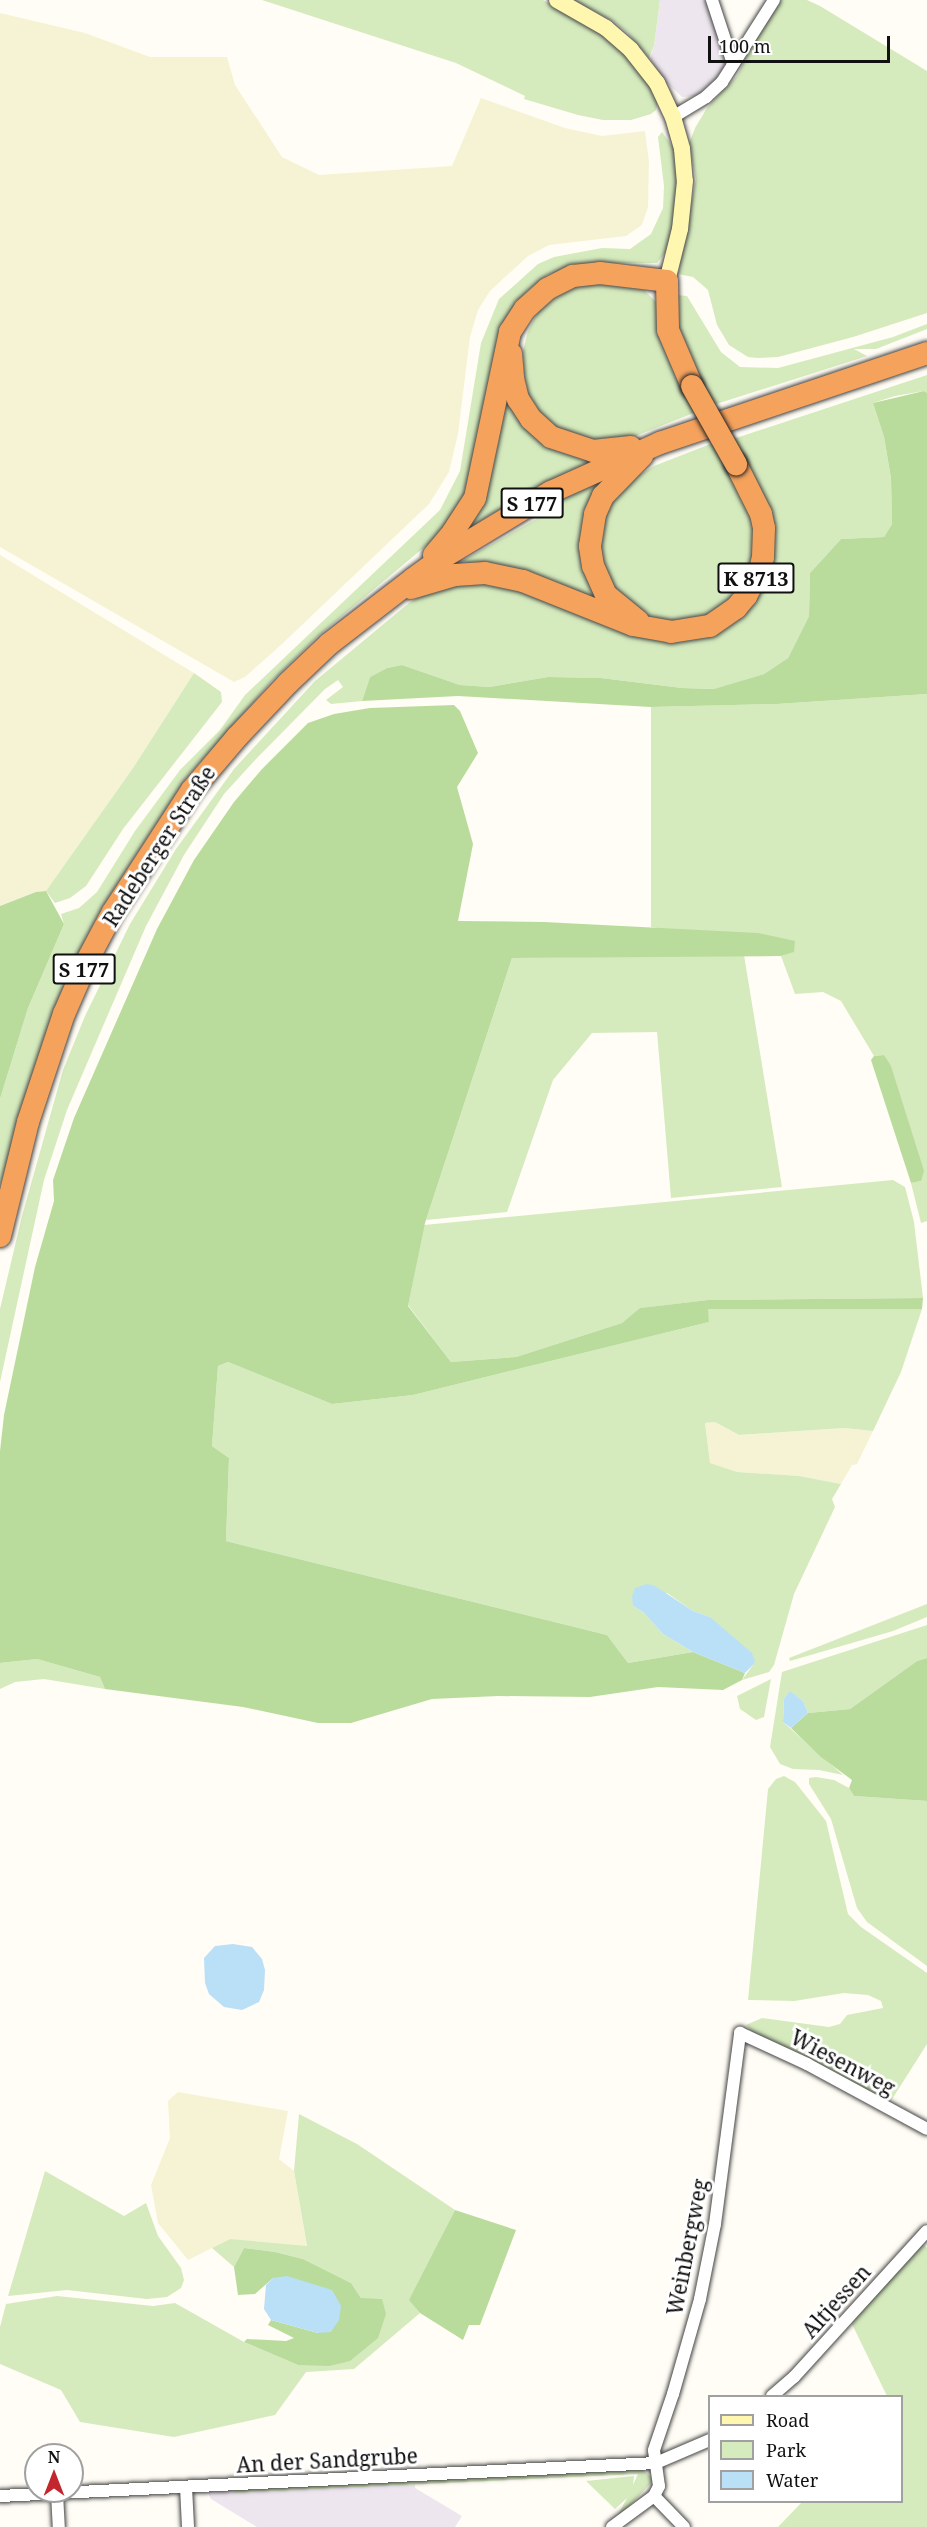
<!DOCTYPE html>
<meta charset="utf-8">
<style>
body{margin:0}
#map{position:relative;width:927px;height:2527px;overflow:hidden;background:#fffdf5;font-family:"Noto Serif",serif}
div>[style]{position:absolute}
.industrial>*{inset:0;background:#eee6ef}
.farmland>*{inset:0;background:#f6f3d4}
.green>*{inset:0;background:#d5ebbd}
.forest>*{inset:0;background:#b9dc9c}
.water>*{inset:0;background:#b9e0f7}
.roads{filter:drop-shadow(0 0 2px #444) drop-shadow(0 0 2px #444)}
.street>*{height:12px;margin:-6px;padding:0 6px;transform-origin:6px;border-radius:6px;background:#fff}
.secondary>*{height:16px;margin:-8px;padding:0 8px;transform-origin:8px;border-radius:8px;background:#fff6b0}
.highway>*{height:22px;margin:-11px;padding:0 11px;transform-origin:11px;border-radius:11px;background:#f5a25d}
.bridges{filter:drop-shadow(0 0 2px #222) drop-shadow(0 0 2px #222)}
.highway-bridge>*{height:22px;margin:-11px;padding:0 11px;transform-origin:11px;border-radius:11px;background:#f5a25d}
span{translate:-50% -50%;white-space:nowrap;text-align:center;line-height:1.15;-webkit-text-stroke:6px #fff;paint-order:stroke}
.shield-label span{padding:2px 4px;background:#fff;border:2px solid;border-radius:4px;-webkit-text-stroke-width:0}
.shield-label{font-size:20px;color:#111;font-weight:700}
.street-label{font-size:21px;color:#111}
.legend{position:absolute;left:708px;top:2395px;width:195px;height:108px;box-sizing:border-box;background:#fff;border:2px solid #a0a0a0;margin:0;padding:8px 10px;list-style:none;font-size:18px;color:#111}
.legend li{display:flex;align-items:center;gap:12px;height:30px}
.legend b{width:30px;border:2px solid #a0a0a0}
.north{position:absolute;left:24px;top:2443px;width:60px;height:60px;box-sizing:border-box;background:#fff;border:2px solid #a0a0a0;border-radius:50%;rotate:0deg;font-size:16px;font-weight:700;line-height:24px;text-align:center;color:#111}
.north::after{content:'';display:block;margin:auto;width:21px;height:27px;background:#c4262e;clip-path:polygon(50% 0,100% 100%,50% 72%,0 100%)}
.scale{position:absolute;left:708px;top:36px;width:182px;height:27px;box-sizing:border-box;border:3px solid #111;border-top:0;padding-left:8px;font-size:18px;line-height:21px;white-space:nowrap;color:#111;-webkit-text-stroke:4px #fff;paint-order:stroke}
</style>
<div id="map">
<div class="industrial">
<i style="clip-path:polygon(660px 0,708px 0,725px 57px,724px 68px,715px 80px,696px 96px,682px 97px,665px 81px,650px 58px,654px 46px)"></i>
<i style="clip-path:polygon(415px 2484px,415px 2488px,462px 2516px,455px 2527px,257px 2527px,211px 2499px,208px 2492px,235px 2490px,234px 2493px)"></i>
</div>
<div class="farmland">
<i style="clip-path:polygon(0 13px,85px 33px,150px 57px,227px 57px,235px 85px,282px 157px,319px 175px,452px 166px,481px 98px,565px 128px,602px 136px,645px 131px,649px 162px,648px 207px,642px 225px,626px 236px,549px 245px,528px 256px,490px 291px,478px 310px,470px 337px,458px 434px,449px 472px,429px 504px,282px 644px,245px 677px,234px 682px,0 547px)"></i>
<i style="clip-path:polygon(0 555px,194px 673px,133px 768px,46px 891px,36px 892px,0 906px)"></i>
<i style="clip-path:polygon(715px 1422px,739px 1435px,844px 1428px,873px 1431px,857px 1464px,852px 1465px,841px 1484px,798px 1476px,737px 1472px,710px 1463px,705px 1423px)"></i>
<i style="clip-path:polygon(178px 2092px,288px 2111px,279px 2159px,294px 2171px,307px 2247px,230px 2239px,188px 2260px,158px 2223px,151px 2185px,170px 2138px,168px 2101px)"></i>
</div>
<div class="green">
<i style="clip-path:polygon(262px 0,543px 0,587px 23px,617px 45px,653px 89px,658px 102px,656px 110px,651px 114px,631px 120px,603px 120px,578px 115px,524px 99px,525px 96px,456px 63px)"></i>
<i style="clip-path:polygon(573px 0,660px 0,654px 46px,649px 58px,627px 32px,613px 21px)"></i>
<i style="clip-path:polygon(781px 0,807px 0,820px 6px,927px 71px,927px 313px,853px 337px,778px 357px,758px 358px,748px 357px,729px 345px,717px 325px,708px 290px,693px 277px,678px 274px,696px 179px,689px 144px,695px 128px,707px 108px,737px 76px,762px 26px)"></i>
<i style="clip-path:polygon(662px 132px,675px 150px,677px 185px,676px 215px,666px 252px,657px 263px,599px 263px,570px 267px,547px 275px,527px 291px,503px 324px,472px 486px,453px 523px,317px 637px,271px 682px,186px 778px,101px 909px,78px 954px,54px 1009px,0 1185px,0 1099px,28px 1008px,64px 924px,61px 914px,79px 908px,97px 892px,135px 831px,180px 770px,220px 730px,245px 695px,440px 510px,460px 471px,481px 343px,499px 299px,538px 264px,554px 257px,602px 248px,630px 249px,651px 234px,663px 208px,664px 186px,658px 137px)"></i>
<i style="clip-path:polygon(598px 283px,644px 290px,656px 302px,696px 412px,633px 437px,601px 442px,561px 433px,543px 418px,528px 394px,524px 373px,523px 351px,528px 331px,538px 312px,558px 296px,577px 286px)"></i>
<i style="clip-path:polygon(677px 295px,687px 296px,721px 352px,740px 367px,778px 368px,893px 337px,927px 324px,927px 329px,876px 349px,854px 349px,867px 356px,713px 405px,677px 330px)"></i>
<i style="clip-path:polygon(927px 375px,927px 393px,924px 391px,895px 396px,873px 403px,884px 437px,891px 478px,892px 524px,884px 537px,841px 539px,810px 573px,809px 616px,788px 658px,764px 674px,715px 689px,682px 688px,601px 678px,548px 677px,489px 687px,460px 685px,402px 665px,387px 668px,370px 677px,362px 701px,331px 704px,326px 700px,343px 687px,338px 680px,325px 689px,256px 759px,224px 794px,184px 855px,146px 926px,67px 1110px,44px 1180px,0 1382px,0 1309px,22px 1216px,63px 1070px,85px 1016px,130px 924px,176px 849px,234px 769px,315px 681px,409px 603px,438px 586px,480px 581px,693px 638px,770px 558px,733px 439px)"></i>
<i style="clip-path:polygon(504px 381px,512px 404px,598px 458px,490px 515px,465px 532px)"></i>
<i style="clip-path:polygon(713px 443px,750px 512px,755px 536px,750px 571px,738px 593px,710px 616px,677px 623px,645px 617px,616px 593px,601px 560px,599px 530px,616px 493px,635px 478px,654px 466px)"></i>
<i style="clip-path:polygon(614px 471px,588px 510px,613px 610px,462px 561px,547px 513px,553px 501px)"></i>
<i style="clip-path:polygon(194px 673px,221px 692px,222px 702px,123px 829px,86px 886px,70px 898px,55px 903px,46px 891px,133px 768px)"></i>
<i style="clip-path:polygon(927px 694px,927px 1221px,921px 1223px,911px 1183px,921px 1181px,884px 1055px,874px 1056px,841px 1001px,823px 992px,795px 994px,781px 956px,793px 952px,651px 927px,651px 707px,777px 704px)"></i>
<i style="clip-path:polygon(744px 955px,782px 1187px,671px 1198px,657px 1032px,592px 1033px,553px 1080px,507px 1212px,426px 1220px,512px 958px)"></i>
<i style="clip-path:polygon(893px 1180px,905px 1187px,914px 1222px,923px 1298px,708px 1300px,641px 1308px,622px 1323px,516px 1357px,451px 1362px,408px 1305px,424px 1225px)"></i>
<i style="clip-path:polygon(707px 1309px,922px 1309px,901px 1372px,873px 1431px,844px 1428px,739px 1435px,715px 1422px,705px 1423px,710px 1463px,737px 1472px,799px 1476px,841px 1484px,832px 1499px,835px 1507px,794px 1594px,774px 1665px,769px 1672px,742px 1680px,753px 1665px,710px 1617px,693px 1611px,667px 1593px,633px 1606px,643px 1612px,663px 1634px,693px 1652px,628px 1663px,607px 1635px,226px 1541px,229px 1458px,212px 1446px,218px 1366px,228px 1362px,332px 1404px,413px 1395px,709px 1322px)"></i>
<i style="clip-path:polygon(927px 1604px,927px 1617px,893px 1631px,790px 1661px,789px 1658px)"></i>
<i style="clip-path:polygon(927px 1625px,927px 1658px,917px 1661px,850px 1709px,808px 1713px,803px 1701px,791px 1692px,784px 1699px,783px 1722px,843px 1775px,819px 1770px,793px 1769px,780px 1764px,770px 1747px,782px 1672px)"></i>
<i style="clip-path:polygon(37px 1659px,100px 1677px,105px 1689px,44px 1679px,15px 1682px,0 1689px,0 1663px)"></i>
<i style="clip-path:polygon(771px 1679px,764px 1717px,756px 1720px,740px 1709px,737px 1696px)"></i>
<i style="clip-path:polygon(784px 1776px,795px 1782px,826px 1821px,848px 1914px,861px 1927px,927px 1973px,927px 2044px,889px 2104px,754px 2033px,746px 2025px,762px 2018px,829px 2027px,840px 2024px,847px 2015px,883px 2008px,881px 2001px,868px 1995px,844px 1993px,794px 2001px,748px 2000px,768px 1789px,776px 1779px)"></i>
<i style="clip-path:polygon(816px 1777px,834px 1780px,849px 1788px,854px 1796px,927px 1801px,927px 1966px,867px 1922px,857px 1908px,831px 1819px,809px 1784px,809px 1778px)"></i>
<i style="clip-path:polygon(299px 2114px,357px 2144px,455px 2210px,410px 2300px,420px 2313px,354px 2369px,306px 2372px,275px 2415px,174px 2437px,80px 2422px,61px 2390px,0 2364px,0 2327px,6px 2304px,57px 2296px,153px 2306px,175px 2303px,244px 2342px,298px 2365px,361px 2298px,351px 2283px,303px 2259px,275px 2252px,244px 2248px,234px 2267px,212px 2248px,230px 2239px,307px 2246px,294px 2171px)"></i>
<i style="clip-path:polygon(45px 2171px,124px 2216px,146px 2203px,158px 2236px,181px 2268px,184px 2280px,181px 2288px,167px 2297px,147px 2299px,67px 2290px,8px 2296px)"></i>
<i style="clip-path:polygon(923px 2244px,927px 2248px,927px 2527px,778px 2527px,802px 2502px,902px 2502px,902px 2396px,887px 2396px,850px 2320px)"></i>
<i style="clip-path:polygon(642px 2469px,652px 2478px,652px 2482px,614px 2522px,627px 2498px,615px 2509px,586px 2481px,634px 2476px,633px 2485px,638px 2474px,233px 2493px,235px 2490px)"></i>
</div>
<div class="forest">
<i style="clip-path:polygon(924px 391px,927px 393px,927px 694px,777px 704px,651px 707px,458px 696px,362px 701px,370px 677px,387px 668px,402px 665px,460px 685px,489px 687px,548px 677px,601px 678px,682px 688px,714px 689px,764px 674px,788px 658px,809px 616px,810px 573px,841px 539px,884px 537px,892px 524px,891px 478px,884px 437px,873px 403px)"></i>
<i style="clip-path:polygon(454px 705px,460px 711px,478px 753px,457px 787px,473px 844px,458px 921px,544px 922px,758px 933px,795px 941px,794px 952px,781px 956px,512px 958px,425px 1223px,408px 1306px,451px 1362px,516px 1357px,622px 1323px,640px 1308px,708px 1300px,923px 1298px,922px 1309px,708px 1309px,709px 1322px,413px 1395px,332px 1404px,228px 1362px,218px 1366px,212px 1446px,229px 1458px,226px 1541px,607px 1635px,628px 1663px,693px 1652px,745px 1673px,742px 1680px,723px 1690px,658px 1687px,590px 1697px,498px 1696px,432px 1699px,351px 1723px,318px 1723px,243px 1707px,105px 1689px,100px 1677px,37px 1659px,0 1663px,0 1451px,4px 1415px,35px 1267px,54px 1201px,53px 1180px,74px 1118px,157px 929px,194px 860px,234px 802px,262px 769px,308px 723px,334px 714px,370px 708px)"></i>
<i style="clip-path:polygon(46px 891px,64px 924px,28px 1008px,0 1099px,0 906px,36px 892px)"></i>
<i style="clip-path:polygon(884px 1055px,891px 1066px,924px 1171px,921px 1181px,911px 1183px,871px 1060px,874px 1056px)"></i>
<i style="clip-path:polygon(927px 1658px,927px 1801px,854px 1796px,849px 1788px,852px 1780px,821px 1757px,791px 1728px,808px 1713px,850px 1709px,917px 1661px)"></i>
<i style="clip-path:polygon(455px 2210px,516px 2230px,480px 2325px,469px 2325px,463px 2340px,420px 2313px,409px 2300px)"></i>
<i style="clip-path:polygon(244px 2248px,275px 2252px,303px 2259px,351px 2283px,361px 2298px,382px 2299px,386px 2314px,378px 2338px,350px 2361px,329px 2366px,298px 2365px,244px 2342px,247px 2339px,286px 2341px,294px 2338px,268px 2325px,271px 2320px,318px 2333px,273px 2278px,255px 2294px,238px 2295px,234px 2267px)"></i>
</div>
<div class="water">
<i style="clip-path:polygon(647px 1584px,655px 1586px,693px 1611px,710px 1617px,752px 1653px,755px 1661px,753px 1665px,745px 1673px,693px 1652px,663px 1634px,643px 1612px,633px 1606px,632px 1596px,635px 1588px)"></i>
<i style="clip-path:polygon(790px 1691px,803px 1701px,808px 1713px,791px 1728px,783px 1722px,784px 1699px)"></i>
<i style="clip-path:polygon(233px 1944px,252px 1947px,262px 1959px,265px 1970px,264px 1990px,259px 2002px,242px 2010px,224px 2007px,209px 1994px,205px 1983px,204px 1958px,215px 1946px)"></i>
<i style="clip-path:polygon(287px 2276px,332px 2290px,341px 2306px,339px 2320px,331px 2332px,318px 2333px,271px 2320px,264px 2309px,266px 2285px,273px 2278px)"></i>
</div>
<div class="roads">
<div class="street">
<i style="left:712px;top:0;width:67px;rotate:71.8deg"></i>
<i style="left:673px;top:117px;width:39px;rotate:-31deg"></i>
<i style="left:706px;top:97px;width:22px;rotate:-43deg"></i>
<i style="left:722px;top:82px;width:97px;rotate:-57.6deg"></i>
<i style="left:772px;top:2396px;width:29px;rotate:-41deg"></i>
<i style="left:794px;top:2377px;width:197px;rotate:-47.7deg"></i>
<i style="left:186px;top:2487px;width:40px;rotate:87.1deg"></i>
<i style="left:57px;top:2493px;width:34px;rotate:87deg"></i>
<i style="left:0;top:2496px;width:657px;rotate:-2.88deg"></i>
<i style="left:656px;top:2463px;width:59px;rotate:-23.1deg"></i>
<i style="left:654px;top:2496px;width:43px;rotate:45.9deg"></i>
<i style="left:612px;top:2527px;width:52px;rotate:-36.4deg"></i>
<i style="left:654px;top:2496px;width:11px;rotate:-63deg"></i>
<i style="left:659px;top:2486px;width:36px;rotate:-98deg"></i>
<i style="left:654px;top:2450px;width:59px;rotate:-71.3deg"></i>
<i style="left:673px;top:2394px;width:99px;rotate:-74.1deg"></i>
<i style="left:700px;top:2299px;width:76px;rotate:-78.7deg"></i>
<i style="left:715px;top:2224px;width:193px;rotate:-82.5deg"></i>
<i style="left:740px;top:2033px;width:74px;rotate:24.8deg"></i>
<i style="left:807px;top:2064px;width:136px;rotate:28.4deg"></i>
</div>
<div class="secondary">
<i style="left:557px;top:0;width:56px;rotate:29.7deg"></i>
<i style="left:606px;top:28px;width:33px;rotate:41deg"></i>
<i style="left:631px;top:50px;width:42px;rotate:51.8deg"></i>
<i style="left:657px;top:83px;width:38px;rotate:65deg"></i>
<i style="left:673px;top:117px;width:33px;rotate:74deg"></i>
<i style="left:682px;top:149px;width:32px;rotate:85deg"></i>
<i style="left:685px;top:181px;width:48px;rotate:95.9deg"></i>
<i style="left:680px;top:229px;width:54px;rotate:104deg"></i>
</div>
<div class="highway">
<i style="left:511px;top:354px;width:25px;rotate:85deg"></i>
<i style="left:513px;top:379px;width:21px;rotate:76deg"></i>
<i style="left:518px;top:399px;width:24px;rotate:57deg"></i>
<i style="left:531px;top:419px;width:27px;rotate:42deg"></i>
<i style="left:551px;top:437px;width:44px;rotate:18.4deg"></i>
<i style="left:593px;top:451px;width:38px;rotate:-6deg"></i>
<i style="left:434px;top:555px;width:30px;rotate:-50deg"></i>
<i style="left:453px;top:532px;width:40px;rotate:-57.1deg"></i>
<i style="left:475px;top:498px;width:170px;rotate:-78.1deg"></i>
<i style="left:510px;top:332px;width:27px;rotate:-57deg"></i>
<i style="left:525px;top:309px;width:30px;rotate:-42deg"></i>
<i style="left:547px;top:289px;width:29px;rotate:-27deg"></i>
<i style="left:573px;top:276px;width:27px;rotate:-6deg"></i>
<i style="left:600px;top:273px;width:67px;rotate:6.8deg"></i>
<i style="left:667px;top:281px;width:49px;rotate:88.8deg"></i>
<i style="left:668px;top:330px;width:61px;rotate:66.8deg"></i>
<i style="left:411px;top:588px;width:46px;rotate:-16.5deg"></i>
<i style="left:455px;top:575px;width:30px;rotate:-4deg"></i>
<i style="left:485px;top:573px;width:39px;rotate:12deg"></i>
<i style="left:523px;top:581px;width:118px;rotate:21.8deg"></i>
<i style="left:633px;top:625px;width:39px;rotate:10deg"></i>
<i style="left:671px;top:632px;width:39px;rotate:-9deg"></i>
<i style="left:710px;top:626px;width:32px;rotate:-35deg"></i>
<i style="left:736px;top:608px;width:16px;rotate:-50deg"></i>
<i style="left:746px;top:596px;width:30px;rotate:-62deg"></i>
<i style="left:760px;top:570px;width:13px;rotate:-77deg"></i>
<i style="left:763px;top:557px;width:29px;rotate:-88deg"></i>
<i style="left:764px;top:528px;width:14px;rotate:-102deg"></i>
<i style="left:761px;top:514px;width:56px;rotate:-116.6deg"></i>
<i style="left:638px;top:621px;width:41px;rotate:-140.9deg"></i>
<i style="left:606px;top:595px;width:32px;rotate:-114deg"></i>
<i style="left:593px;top:566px;width:20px;rotate:-99deg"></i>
<i style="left:590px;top:546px;width:32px;rotate:-81deg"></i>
<i style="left:595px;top:514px;width:20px;rotate:-66deg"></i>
<i style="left:603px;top:496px;width:56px;rotate:-45.7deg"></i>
<i style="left:0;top:1236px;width:117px;rotate:-76.2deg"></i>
<i style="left:28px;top:1122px;width:114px;rotate:-71.6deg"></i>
<i style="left:64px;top:1014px;width:60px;rotate:-66.4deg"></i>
<i style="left:88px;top:959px;width:53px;rotate:-62deg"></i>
<i style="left:113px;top:912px;width:145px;rotate:-57.1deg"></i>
<i style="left:192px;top:790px;width:70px;rotate:-49.7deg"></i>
<i style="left:237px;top:737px;width:74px;rotate:-46.6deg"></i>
<i style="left:288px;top:683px;width:57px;rotate:-43.6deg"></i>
<i style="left:329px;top:644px;width:106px;rotate:-37.7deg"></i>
<i style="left:413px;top:579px;width:36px;rotate:-36deg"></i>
<i style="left:442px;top:558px;width:127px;rotate:-31.2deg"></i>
<i style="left:551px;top:492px;width:120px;rotate:-24.2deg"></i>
<i style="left:660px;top:443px;width:282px;rotate:-18.6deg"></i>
</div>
</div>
<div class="bridges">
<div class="highway-bridge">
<i style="left:692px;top:386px;width:90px;rotate:60.6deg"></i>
</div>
</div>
<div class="shield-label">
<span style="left:532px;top:503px">S 177</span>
<span style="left:756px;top:578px">K 8713</span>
<span style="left:84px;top:969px">S 177</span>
</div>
<div class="street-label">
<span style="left:159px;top:846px;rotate:-57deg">Radeberger Straße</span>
<span style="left:843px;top:2062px;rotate:28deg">Wiesenweg</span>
<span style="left:687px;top:2247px;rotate:-79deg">Weinbergweg</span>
<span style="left:836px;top:2301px;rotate:-48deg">Altjessen</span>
<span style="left:327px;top:2460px;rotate:-3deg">An der Sandgrube</span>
</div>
<ul class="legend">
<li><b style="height:8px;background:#fff6b0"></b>Road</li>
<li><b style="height:16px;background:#d5ebbd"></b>Park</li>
<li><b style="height:16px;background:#b9e0f7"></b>Water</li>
</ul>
<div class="north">N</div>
<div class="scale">100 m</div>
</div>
